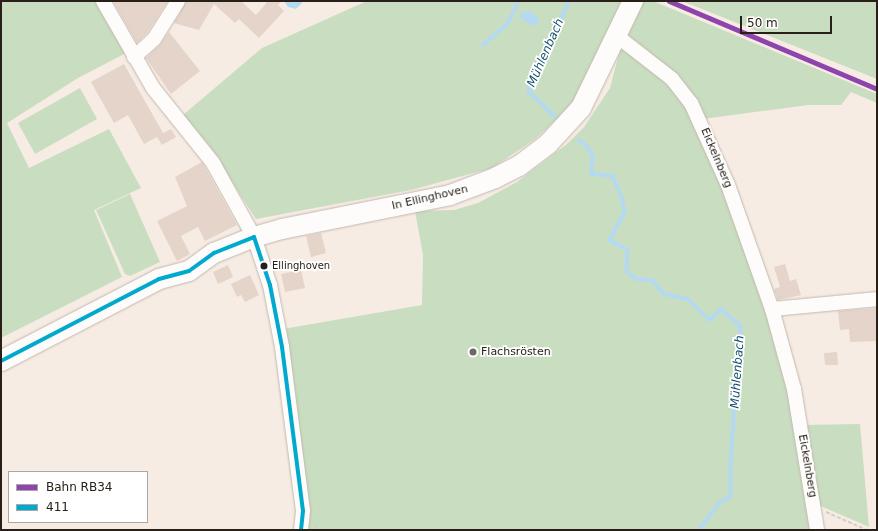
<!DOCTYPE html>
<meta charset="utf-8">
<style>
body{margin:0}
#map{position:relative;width:878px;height:531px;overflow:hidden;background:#f7ece3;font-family:"DejaVu Sans",sans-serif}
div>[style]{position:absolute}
.green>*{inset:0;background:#c9ddc0}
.water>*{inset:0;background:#b4daf2}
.stream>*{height:3.5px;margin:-1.75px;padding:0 1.75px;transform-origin:1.75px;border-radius:1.75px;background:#b4daf2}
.building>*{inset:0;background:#e4d4c9}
.path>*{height:2px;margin-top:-1px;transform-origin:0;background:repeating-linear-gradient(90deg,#d3cfcc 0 4px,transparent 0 6px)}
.roads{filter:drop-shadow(0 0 1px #c1b8b0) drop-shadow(0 0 1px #c1b8b0)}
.street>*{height:14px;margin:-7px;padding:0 7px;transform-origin:7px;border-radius:7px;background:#fefcfb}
.secondary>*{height:20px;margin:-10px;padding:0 10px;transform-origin:10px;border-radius:10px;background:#fefcfb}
.bus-1>*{height:4px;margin:-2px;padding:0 2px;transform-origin:2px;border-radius:2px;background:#00a9ce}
.rail-1>*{height:5px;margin:-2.5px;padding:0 2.5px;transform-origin:2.5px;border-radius:2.5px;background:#8e44ad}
.dots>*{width:11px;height:11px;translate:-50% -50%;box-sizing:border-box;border:2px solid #fff;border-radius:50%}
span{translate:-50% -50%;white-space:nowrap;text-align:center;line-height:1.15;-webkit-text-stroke:3.5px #fff;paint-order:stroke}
.bus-label{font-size:10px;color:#282018}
.left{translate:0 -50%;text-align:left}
.street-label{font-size:11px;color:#282018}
.poi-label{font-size:11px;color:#282018}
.water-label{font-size:12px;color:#144f6f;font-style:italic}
.frame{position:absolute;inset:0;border:2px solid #282018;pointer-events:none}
.legend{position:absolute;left:8px;top:471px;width:140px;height:52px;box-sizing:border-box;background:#fff;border:1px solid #a9a6a3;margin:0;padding:5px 7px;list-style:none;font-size:12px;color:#282018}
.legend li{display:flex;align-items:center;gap:8px;height:20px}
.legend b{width:20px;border:1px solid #a9a6a3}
.scale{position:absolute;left:740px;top:16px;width:92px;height:18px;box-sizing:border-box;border:2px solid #282018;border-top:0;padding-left:5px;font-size:12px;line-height:14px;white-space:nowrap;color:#282018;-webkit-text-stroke:3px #fff;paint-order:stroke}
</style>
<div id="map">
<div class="green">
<i style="clip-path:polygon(1px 1px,98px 1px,126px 53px,78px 78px,7px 123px,29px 168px,109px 129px,141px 188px,94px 210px,122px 277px,1px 338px)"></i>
<i style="clip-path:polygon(367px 1px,653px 1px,877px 94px,877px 103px,851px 92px,841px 105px,808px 105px,703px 119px,762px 285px,787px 385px,814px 530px,307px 530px,283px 329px,422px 305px,423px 255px,415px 211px,454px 210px,478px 203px,517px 182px,567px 144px,584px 127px,610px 88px,623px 38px,579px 95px,554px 122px,534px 140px,492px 168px,411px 190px,256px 219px,208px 145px,183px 115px,262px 48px)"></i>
<i style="clip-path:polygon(682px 1px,877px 1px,877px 79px)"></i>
<i style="clip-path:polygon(80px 88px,97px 119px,35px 154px,18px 123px)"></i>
<i style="clip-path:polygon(130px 194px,160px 262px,130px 276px,125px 274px,96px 210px)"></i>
<i style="clip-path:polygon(860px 424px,869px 527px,816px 504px,804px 425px)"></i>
</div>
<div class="water">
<i style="clip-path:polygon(284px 1px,301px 1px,302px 3px,296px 9px,288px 7px)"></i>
<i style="clip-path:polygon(529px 11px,539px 18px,537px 25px,531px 25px,519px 17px,521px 13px)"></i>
</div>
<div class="stream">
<i style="left:483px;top:45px;width:33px;rotate:-41deg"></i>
<i style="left:508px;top:23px;width:20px;rotate:-63deg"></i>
<i style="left:517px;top:5px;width:4px;rotate:-90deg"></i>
<i style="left:557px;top:119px;width:40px;rotate:-136deg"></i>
<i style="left:528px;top:91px;width:99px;rotate:-65.5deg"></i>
<i style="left:579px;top:140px;width:9px;rotate:36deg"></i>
<i style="left:586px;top:145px;width:12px;rotate:55deg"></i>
<i style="left:593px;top:155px;width:19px;rotate:93deg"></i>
<i style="left:592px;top:174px;width:21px;rotate:5deg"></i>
<i style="left:613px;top:176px;width:23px;rotate:67deg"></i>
<i style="left:622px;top:197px;width:16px;rotate:79deg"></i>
<i style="left:625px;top:213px;width:31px;rotate:119deg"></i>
<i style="left:610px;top:240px;width:21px;rotate:29deg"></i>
<i style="left:628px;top:250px;width:21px;rotate:93deg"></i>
<i style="left:627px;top:271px;width:12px;rotate:42deg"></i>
<i style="left:636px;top:279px;width:16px;rotate:4deg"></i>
<i style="left:652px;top:280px;width:18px;rotate:49deg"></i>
<i style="left:664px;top:294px;width:25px;rotate:12deg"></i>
<i style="left:688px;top:299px;width:30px;rotate:44deg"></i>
<i style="left:710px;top:320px;width:16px;rotate:-45deg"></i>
<i style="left:721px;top:309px;width:26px;rotate:40deg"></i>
<i style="left:741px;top:326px;width:135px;rotate:94.2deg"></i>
<i style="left:731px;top:461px;width:36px;rotate:90deg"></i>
<i style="left:731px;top:497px;width:13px;rotate:151deg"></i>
<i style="left:720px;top:503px;width:34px;rotate:127deg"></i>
</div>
<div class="building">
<i style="clip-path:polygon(113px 1px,168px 1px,147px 33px,137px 43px)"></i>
<i style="clip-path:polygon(186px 1px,241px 1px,256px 15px,268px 1px,282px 1px,278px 5px,284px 11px,259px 38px,239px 19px,235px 23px,214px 4px,199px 30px,174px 23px)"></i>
<i style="clip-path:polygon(169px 32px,200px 71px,171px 94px,146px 58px,160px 45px)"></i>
<i style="clip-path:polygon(124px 64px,163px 133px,171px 129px,176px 137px,162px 145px,157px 137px,144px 144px,128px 115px,114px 123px,91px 82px)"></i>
<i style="clip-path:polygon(202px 162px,237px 225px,205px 241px,198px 227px,181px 236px,190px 254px,177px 261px,157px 221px,187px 206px,175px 177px)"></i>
<i style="clip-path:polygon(321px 233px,326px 253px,311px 257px,306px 236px)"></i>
<i style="clip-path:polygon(785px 264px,790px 281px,796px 279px,801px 295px,778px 300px,774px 289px,780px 287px,774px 267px)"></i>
<i style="clip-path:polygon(228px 265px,233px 277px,218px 284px,213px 272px)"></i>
<i style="clip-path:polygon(301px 270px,305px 288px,285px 292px,281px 274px)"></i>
<i style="clip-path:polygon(250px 275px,259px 295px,245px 302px,241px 295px,237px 297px,231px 284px)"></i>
<i style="clip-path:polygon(877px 308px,877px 341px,850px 342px,849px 329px,840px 330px,838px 311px)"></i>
<i style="clip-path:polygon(837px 352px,838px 365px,825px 365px,824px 353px)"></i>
</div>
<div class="path">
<i style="left:826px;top:512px;width:45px;rotate:23.7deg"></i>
<i style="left:315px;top:524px;width:8px;rotate:50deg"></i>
</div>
<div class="roads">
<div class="street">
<i style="left:103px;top:1px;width:100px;rotate:60.1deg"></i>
<i style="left:153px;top:88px;width:96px;rotate:51.3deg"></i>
<i style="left:213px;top:163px;width:85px;rotate:61deg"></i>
<i style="left:254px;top:237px;width:51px;rotate:71.6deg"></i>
<i style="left:270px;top:285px;width:63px;rotate:79deg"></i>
<i style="left:282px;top:347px;width:165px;rotate:82.7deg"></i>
<i style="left:303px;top:511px;width:19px;rotate:96deg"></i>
<i style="left:617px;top:36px;width:70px;rotate:38deg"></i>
<i style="left:672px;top:79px;width:31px;rotate:52deg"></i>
<i style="left:691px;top:103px;width:90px;rotate:65.7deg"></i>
<i style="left:728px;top:185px;width:132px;rotate:70.5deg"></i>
<i style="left:772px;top:309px;width:83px;rotate:74.6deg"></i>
<i style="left:794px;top:389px;width:143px;rotate:80.7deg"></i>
<i style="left:134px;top:57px;width:27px;rotate:-42deg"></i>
<i style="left:154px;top:39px;width:45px;rotate:-57.7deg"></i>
<i style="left:772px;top:309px;width:105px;rotate:-5.4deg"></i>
</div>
<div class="secondary">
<i style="left:1px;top:361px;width:178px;rotate:-27.4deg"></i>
<i style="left:159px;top:279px;width:31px;rotate:-15deg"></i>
<i style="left:189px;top:271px;width:31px;rotate:-36deg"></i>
<i style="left:214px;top:253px;width:43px;rotate:-21.8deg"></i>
<i style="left:254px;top:237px;width:29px;rotate:-16deg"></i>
<i style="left:282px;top:229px;width:171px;rotate:-11.4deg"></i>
<i style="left:450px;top:195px;width:48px;rotate:-20.7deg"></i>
<i style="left:495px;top:178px;width:27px;rotate:-27deg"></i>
<i style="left:519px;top:166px;width:36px;rotate:-37deg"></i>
<i style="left:548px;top:144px;width:49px;rotate:-47.5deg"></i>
<i style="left:581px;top:108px;width:119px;rotate:-64.1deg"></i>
</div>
</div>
<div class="bus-1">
<i style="left:1px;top:361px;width:178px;rotate:-27.4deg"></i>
<i style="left:159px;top:279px;width:31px;rotate:-15deg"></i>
<i style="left:189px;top:271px;width:31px;rotate:-36deg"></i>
<i style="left:214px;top:253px;width:43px;rotate:-21.8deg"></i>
<i style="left:254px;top:237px;width:51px;rotate:71.6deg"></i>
<i style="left:270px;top:285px;width:63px;rotate:79deg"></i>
<i style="left:282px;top:347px;width:165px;rotate:82.7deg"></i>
<i style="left:303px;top:511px;width:19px;rotate:96deg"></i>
</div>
<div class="rail-1">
<i style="left:669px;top:1px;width:226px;rotate:22.9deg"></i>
</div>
<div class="dots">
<i style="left:264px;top:266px;background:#282018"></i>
<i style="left:473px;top:352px;background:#70675f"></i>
</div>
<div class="bus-label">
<span class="left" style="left:272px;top:266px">Ellinghoven</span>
</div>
<div class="street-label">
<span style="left:716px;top:158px;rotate:67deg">Eickelnberg</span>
<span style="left:430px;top:198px;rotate:-13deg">In Ellinghoven</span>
<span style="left:807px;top:466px;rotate:80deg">Eickelnberg</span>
</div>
<div class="poi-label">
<span class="left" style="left:481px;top:352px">Flachsrösten</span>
</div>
<div class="water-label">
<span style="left:546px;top:53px;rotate:-66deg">Mühlenbach</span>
<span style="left:738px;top:372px;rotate:-86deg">Mühlenbach</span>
</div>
<div class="frame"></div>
<ul class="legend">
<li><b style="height:5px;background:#8e44ad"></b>Bahn RB34</li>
<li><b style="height:5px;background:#00a9ce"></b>411</li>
</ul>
<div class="scale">50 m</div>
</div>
